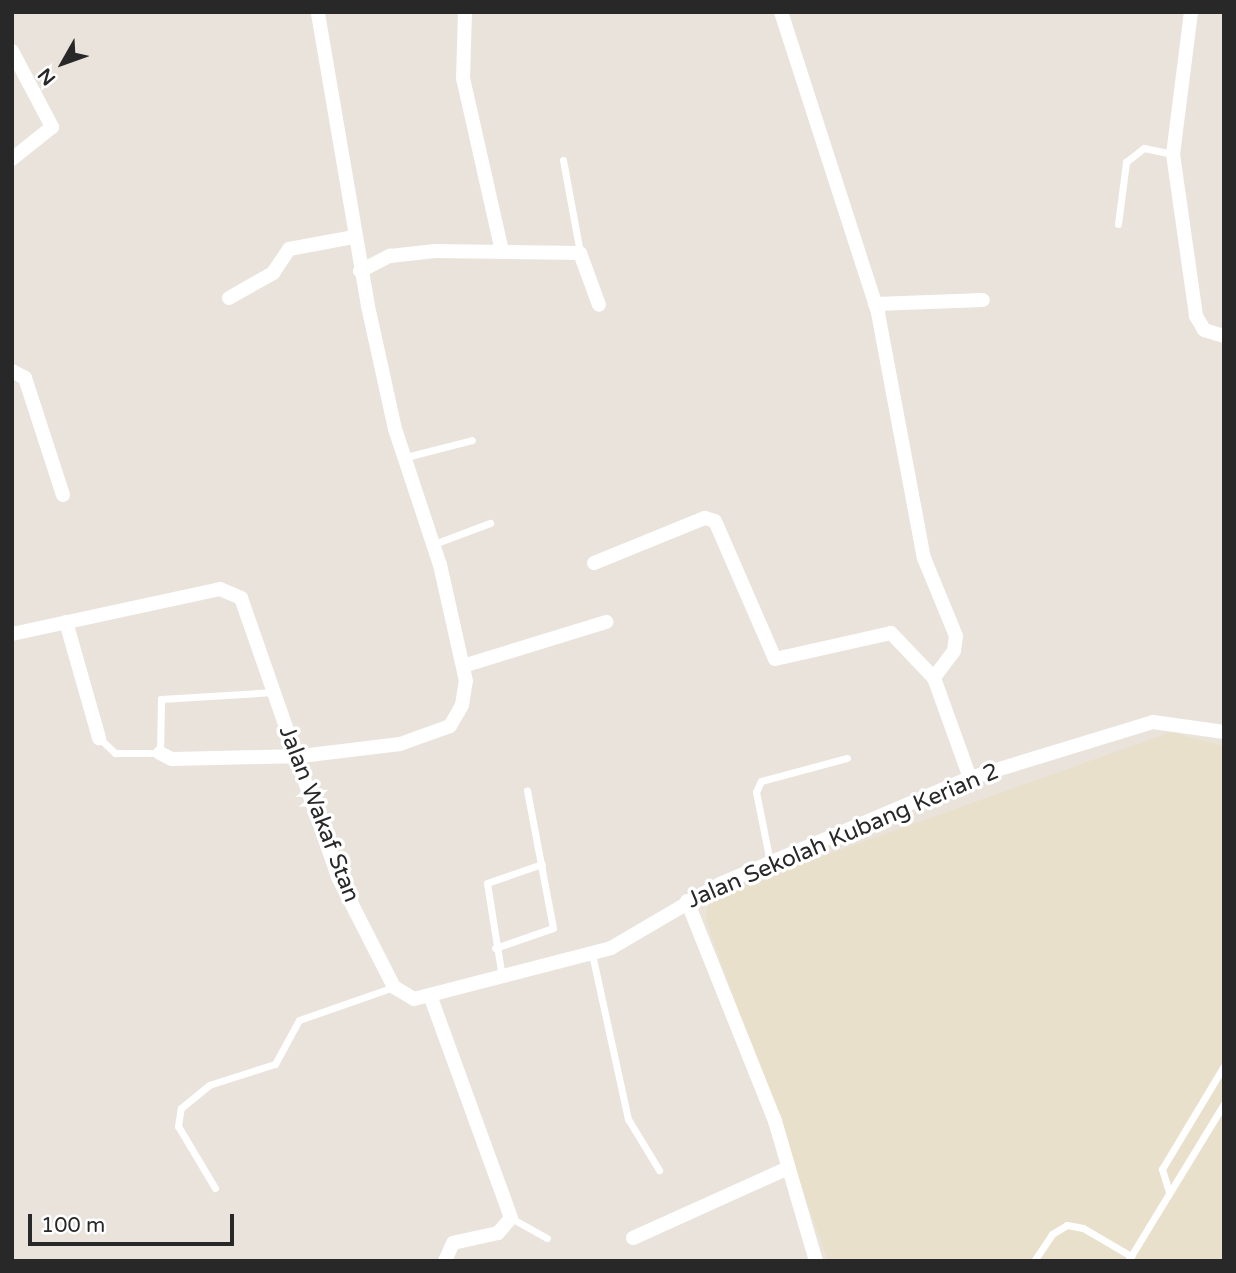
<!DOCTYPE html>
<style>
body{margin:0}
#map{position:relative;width:1236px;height:1273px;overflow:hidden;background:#e9e3db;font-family:"Varela Round",sans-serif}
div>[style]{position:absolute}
.education>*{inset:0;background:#e9e0cc}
.lane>*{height:7px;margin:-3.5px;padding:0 3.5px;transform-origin:3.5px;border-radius:3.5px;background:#fff}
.street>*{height:14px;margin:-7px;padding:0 7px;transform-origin:7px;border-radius:7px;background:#fff}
span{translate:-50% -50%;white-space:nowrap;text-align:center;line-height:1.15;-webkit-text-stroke:7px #fff;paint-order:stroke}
.street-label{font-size:23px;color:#282828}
.frame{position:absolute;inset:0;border:14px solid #282828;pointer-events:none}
.north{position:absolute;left:28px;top:28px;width:70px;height:70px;-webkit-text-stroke:5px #fff;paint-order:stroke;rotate:230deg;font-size:19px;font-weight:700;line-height:28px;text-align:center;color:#282828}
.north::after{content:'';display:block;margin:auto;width:24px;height:32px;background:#282828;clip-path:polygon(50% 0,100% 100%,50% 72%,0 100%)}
.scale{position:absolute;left:28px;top:1214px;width:206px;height:32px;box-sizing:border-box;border:4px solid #282828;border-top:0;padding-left:9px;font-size:21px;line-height:24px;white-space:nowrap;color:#282828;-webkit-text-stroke:5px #fff;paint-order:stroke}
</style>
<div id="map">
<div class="education">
<i style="clip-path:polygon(1171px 732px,1224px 746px,1224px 1261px,828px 1261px,706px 921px,708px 897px)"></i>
</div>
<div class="lane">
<i style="left:563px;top:160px;width:95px;rotate:79.6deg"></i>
<i style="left:1118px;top:224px;width:63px;rotate:-82.6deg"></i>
<i style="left:1126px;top:162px;width:23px;rotate:-38deg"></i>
<i style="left:1144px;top:148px;width:30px;rotate:12deg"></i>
<i style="left:406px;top:457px;width:68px;rotate:-14.4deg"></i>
<i style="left:434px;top:544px;width:60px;rotate:-20.6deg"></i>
<i style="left:99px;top:738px;width:22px;rotate:43deg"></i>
<i style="left:115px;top:753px;width:45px"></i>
<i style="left:160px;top:753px;width:54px;rotate:-88.9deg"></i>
<i style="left:161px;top:699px;width:113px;rotate:-3.5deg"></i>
<i style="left:770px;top:862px;width:71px;rotate:-101.3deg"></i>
<i style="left:756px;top:792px;width:12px;rotate:-66deg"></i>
<i style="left:761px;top:781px;width:89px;rotate:-15deg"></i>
<i style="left:495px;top:948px;width:61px;rotate:-19deg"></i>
<i style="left:553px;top:928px;width:140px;rotate:-100.7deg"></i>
<i style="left:592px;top:954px;width:169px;rotate:77.7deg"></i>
<i style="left:628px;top:1119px;width:60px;rotate:58.7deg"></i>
<i style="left:502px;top:977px;width:95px;rotate:-99.1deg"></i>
<i style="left:487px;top:883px;width:58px;rotate:-19.1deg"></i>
<i style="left:215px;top:1188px;width:72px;rotate:-120.8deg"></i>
<i style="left:178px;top:1126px;width:18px;rotate:-81deg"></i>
<i style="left:181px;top:1108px;width:36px;rotate:-39deg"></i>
<i style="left:209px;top:1085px;width:69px;rotate:-17.7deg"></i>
<i style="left:275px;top:1064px;width:50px;rotate:-61.4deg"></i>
<i style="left:299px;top:1020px;width:101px;rotate:-19.2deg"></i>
<i style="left:1169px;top:1192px;width:24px;rotate:-107deg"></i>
<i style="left:1162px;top:1169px;width:120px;rotate:-59deg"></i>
<i style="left:511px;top:1218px;width:41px;rotate:29.1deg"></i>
<i style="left:1034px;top:1261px;width:32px;rotate:-56deg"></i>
<i style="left:1052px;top:1234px;width:17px;rotate:-31deg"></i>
<i style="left:1067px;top:1225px;width:16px;rotate:11deg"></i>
<i style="left:1083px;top:1228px;width:56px;rotate:30.3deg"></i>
<i style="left:1128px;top:1261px;width:184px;rotate:-58.6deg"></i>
</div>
<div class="street">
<i style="left:465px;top:12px;width:66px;rotate:91.7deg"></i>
<i style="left:463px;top:78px;width:177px;rotate:77.3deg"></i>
<i style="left:781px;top:12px;width:316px;rotate:72.1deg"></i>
<i style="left:878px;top:313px;width:249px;rotate:79.4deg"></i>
<i style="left:924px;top:558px;width:84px;rotate:67.7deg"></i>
<i style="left:956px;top:636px;width:15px;rotate:98deg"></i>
<i style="left:954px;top:651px;width:34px;rotate:127deg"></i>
<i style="left:934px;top:678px;width:106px;rotate:70.2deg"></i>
<i style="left:1191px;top:12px;width:143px;rotate:97.2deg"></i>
<i style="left:1173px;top:154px;width:164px;rotate:81.9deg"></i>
<i style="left:1196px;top:316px;width:16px;rotate:60deg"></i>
<i style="left:1204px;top:330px;width:21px;rotate:17deg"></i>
<i style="left:12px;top:51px;width:86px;rotate:62.2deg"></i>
<i style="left:52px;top:127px;width:51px;rotate:141.3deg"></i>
<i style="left:360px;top:271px;width:34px;rotate:-27deg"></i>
<i style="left:390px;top:256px;width:45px;rotate:-6.3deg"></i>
<i style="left:435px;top:251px;width:145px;rotate:0.8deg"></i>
<i style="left:580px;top:253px;width:55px;rotate:69.9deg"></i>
<i style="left:229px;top:298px;width:51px;rotate:-29.6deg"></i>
<i style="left:273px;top:273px;width:29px;rotate:-56deg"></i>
<i style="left:289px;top:249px;width:65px;rotate:-10.6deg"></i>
<i style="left:875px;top:304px;width:108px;rotate:-2.1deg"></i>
<i style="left:12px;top:371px;width:15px;rotate:28deg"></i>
<i style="left:25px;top:378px;width:123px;rotate:72deg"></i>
<i style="left:594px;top:563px;width:120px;rotate:-22.1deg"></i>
<i style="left:705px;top:518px;width:10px;rotate:17deg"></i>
<i style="left:715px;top:521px;width:150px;rotate:66.5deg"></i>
<i style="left:775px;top:659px;width:119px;rotate:-12.6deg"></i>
<i style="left:891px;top:633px;width:62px;rotate:46.3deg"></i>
<i style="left:66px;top:622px;width:121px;rotate:74.1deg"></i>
<i style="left:12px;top:634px;width:213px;rotate:-12.2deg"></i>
<i style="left:220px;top:589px;width:23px;rotate:23deg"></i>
<i style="left:241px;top:598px;width:298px;rotate:70.8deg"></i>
<i style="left:339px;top:879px;width:121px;rotate:63deg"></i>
<i style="left:394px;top:987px;width:23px;rotate:31deg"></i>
<i style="left:414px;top:999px;width:203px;rotate:-14.5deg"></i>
<i style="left:611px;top:948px;width:126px;rotate:-30.4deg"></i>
<i style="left:720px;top:884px;width:272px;rotate:-23deg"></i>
<i style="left:970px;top:778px;width:191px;rotate:-17deg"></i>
<i style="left:1153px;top:722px;width:72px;rotate:8deg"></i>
<i style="left:463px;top:666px;width:150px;rotate:-17.1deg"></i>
<i style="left:160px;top:753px;width:13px;rotate:27deg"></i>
<i style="left:172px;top:759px;width:129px;rotate:-1.3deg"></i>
<i style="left:301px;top:756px;width:100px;rotate:-6.9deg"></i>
<i style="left:400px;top:744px;width:53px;rotate:-19.8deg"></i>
<i style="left:450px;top:726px;width:24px;rotate:-60deg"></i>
<i style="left:462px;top:705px;width:24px;rotate:-81deg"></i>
<i style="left:466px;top:681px;width:119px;rotate:-102.6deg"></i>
<i style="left:440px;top:565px;width:143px;rotate:-108.3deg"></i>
<i style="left:395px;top:429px;width:126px;rotate:-102.4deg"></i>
<i style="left:368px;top:306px;width:298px;rotate:-99.7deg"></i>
<i style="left:687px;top:901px;width:237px;rotate:68.2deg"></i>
<i style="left:775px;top:1121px;width:146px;rotate:73.7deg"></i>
<i style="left:431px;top:998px;width:234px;rotate:70deg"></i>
<i style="left:511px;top:1218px;width:20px;rotate:131deg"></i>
<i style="left:498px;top:1233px;width:46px;rotate:167.5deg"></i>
<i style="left:453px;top:1243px;width:20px;rotate:114deg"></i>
<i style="left:633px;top:1238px;width:170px;rotate:-24.3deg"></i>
</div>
<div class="street-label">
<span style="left:319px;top:814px;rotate:69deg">Jalan Wakaf Stan</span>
<span style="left:843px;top:836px;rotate:-23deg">Jalan Sekolah Kubang Kerian 2</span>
</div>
<div class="frame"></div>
<div class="north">N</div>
<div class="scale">100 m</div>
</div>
